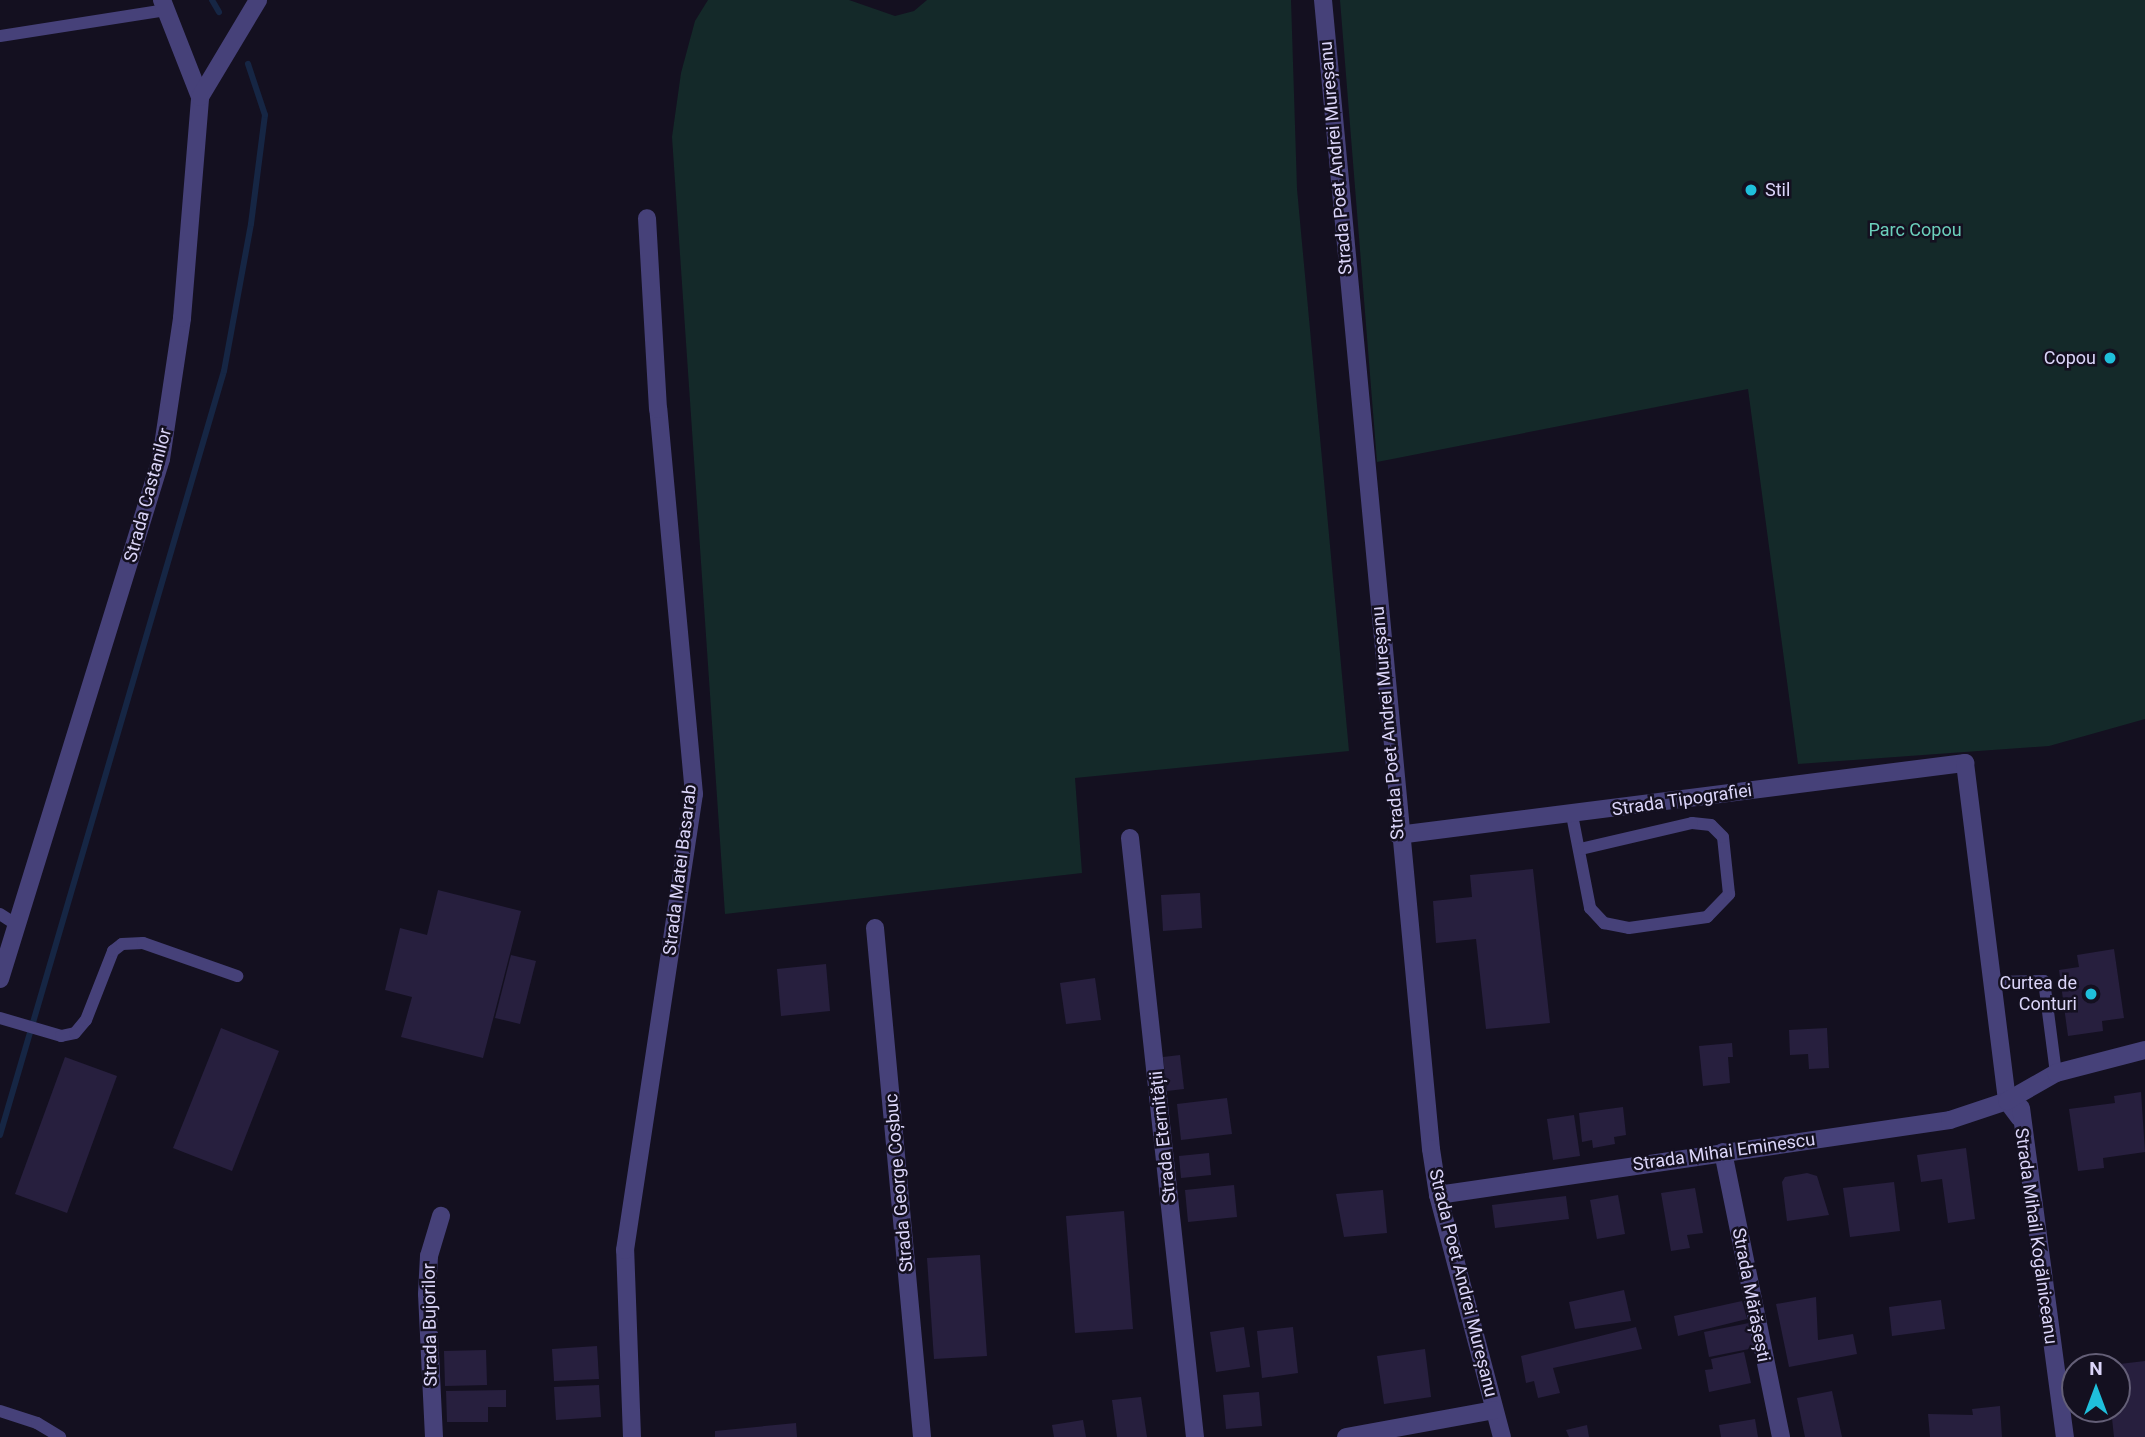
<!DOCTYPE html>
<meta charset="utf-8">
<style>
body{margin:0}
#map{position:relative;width:2145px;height:1437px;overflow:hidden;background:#141020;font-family:Roboto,sans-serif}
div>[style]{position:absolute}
.green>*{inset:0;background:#142929}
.stream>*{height:6px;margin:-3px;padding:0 3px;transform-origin:3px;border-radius:3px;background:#162644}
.building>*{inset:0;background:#271f3e}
.service>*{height:12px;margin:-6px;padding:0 6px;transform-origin:6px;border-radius:6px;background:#464179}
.minor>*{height:18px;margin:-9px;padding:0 9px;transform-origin:9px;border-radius:9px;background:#464179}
.tertiary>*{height:18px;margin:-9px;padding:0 9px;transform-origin:9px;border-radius:9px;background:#464179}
.dots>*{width:19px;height:19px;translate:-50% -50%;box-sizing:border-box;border:4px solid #141020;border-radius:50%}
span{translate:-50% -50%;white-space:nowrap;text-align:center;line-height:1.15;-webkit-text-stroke:5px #141020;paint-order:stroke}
.street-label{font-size:18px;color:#dbd5f9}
.poi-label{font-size:18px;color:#dbd5f9}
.left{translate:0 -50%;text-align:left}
.right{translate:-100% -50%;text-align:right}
.park-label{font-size:18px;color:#6bcfbb}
.north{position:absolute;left:2061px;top:1353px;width:70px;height:70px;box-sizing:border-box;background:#141020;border:2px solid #645f77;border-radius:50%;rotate:0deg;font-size:19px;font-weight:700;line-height:28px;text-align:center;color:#dbd5f9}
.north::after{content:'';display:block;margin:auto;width:24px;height:32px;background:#1fbfdb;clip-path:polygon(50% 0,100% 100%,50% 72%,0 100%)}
</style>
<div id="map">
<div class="green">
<i style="clip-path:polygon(708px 0,849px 0,895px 16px,914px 11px,927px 0,1291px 0,1297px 189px,1349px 751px,1075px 778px,1082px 873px,725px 914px,672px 137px,681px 73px,695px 21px)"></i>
<i style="clip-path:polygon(1340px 0,2145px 0,2145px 719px,2049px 746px,1798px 764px,1748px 389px,1377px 462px)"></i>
</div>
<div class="stream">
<i style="left:212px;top:0;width:14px;rotate:60deg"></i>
<i style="left:0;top:1135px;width:796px;rotate:-73.66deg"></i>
<i style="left:224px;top:371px;width:149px;rotate:-79.6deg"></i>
<i style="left:251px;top:224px;width:110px;rotate:-82.7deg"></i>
<i style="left:265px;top:115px;width:54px;rotate:-108.4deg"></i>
</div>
<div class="building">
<i style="clip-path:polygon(1533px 869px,1550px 1023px,1486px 1029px,1476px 939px,1436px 943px,1433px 901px,1472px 897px,1470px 875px)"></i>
<i style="clip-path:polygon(438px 890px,521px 911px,483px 1058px,401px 1037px,412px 997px,385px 990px,400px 928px,427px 935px)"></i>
<i style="clip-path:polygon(1200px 893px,1202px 928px,1163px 931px,1161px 895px)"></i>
<i style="clip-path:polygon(2114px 949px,2124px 1018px,2102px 1021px,2103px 1031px,2068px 1036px,2059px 970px,2079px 967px,2077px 955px)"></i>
<i style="clip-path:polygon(511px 955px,536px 961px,520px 1024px,495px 1018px)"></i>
<i style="clip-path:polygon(826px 964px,830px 1011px,781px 1016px,777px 969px)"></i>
<i style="clip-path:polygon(1095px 978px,1101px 1020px,1066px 1024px,1060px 983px)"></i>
<i style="clip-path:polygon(221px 1028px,279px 1051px,232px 1171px,173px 1148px)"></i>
<i style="clip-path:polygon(1827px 1028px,1829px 1068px,1809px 1069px,1808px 1054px,1790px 1055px,1789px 1030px)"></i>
<i style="clip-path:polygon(1732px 1043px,1733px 1057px,1728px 1057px,1730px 1083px,1703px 1086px,1699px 1046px)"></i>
<i style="clip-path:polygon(1180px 1055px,1184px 1089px,1167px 1091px,1163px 1057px)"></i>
<i style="clip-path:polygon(65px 1057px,117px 1076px,67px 1213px,15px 1194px)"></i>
<i style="clip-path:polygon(2141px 1092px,2145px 1152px,2103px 1158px,2104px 1168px,2078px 1171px,2069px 1109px,2115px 1103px,2114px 1096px)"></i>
<i style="clip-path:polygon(1227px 1098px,1232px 1134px,1181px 1140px,1177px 1104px)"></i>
<i style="clip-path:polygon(1623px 1107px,1626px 1135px,1614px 1137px,1615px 1144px,1593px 1148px,1592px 1140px,1582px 1142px,1579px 1113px)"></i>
<i style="clip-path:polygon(1574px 1115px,1580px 1156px,1553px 1160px,1547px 1119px)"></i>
<i style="clip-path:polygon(1966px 1148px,1975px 1219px,1948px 1223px,1942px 1179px,1921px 1182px,1917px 1155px)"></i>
<i style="clip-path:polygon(1209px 1153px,1211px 1175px,1181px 1178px,1179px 1156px)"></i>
<i style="clip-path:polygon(1807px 1173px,1817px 1176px,1829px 1215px,1787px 1221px,1782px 1182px,1785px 1177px)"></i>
<i style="clip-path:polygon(1894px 1182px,1900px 1231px,1850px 1237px,1843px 1188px)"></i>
<i style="clip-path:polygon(1234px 1185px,1237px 1217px,1188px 1222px,1185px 1190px)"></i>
<i style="clip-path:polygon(1695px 1188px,1703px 1233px,1687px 1235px,1690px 1248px,1671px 1251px,1661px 1193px)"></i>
<i style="clip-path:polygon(1383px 1190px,1387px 1233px,1344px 1237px,1336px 1194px)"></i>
<i style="clip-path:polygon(1618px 1195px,1625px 1234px,1597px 1239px,1590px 1200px)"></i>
<i style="clip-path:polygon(1566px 1196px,1569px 1219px,1495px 1228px,1492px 1205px)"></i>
<i style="clip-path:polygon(1124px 1211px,1133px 1329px,1075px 1333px,1066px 1216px)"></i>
<i style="clip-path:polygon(980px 1255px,987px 1356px,934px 1359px,927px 1258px)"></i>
<i style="clip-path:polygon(1624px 1290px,1631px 1321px,1575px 1329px,1569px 1302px)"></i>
<i style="clip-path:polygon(1816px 1297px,1818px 1340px,1853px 1334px,1857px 1354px,1789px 1367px,1776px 1304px)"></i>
<i style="clip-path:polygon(1941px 1300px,1945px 1329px,1892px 1336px,1889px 1307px)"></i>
<i style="clip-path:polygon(1742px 1301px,1747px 1319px,1678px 1336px,1674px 1316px)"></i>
<i style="clip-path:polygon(1749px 1323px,1754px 1348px,1709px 1357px,1704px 1332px)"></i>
<i style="clip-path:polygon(1244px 1327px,1250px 1367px,1216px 1372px,1210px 1332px)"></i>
<i style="clip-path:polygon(1293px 1327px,1298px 1373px,1262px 1378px,1257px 1331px)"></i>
<i style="clip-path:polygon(1636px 1327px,1642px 1349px,1553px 1368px,1560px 1393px,1538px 1398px,1534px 1381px,1526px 1383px,1521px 1356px)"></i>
<i style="clip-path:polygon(597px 1346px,599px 1379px,554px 1381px,552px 1349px)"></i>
<i style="clip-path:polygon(1425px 1349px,1431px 1397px,1384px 1404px,1377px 1356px)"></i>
<i style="clip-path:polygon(486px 1350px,487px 1385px,445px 1386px,444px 1351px)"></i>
<i style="clip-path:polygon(1744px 1352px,1751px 1383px,1709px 1392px,1705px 1370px,1713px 1369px,1711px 1359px)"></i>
<i style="clip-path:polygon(2145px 1361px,2145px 1437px,2114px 1437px,2111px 1409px,2117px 1409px,2117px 1367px,2111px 1365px)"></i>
<i style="clip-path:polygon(599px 1385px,601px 1417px,556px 1420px,554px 1387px)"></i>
<i style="clip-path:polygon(506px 1390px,506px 1407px,488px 1407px,488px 1422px,447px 1422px,446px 1391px)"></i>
<i style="clip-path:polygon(1832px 1391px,1842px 1437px,1805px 1437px,1797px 1398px)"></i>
<i style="clip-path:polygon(1259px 1392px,1262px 1426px,1226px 1429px,1223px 1395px)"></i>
<i style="clip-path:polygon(1141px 1397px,1147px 1437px,1117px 1437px,1112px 1400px)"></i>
<i style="clip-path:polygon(2000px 1406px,2002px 1437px,1930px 1437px,1928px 1414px,1973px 1415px,1972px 1409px)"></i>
<i style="clip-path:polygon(1755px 1419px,1758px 1437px,1721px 1437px,1719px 1425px)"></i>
<i style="clip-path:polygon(1083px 1420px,1086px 1437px,1054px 1437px,1052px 1425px)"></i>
<i style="clip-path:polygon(796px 1423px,797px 1437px,715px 1437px,715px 1431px)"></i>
<i style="clip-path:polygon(1587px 1425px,1589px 1437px,1569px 1437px,1566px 1430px)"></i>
</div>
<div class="service">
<i style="left:0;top:36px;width:168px;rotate:-8.9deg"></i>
<i style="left:1572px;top:815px;width:95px;rotate:79deg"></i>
<i style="left:1590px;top:908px;width:21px;rotate:47deg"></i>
<i style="left:1604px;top:923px;width:25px;rotate:11deg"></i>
<i style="left:1629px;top:928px;width:79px;rotate:-8deg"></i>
<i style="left:1707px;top:917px;width:32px;rotate:-46deg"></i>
<i style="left:1729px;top:894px;width:57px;rotate:-96deg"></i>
<i style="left:1723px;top:837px;width:17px;rotate:-135deg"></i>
<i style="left:1711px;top:825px;width:19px;rotate:-174deg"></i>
<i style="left:1692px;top:823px;width:115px;rotate:166.9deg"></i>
<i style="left:0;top:914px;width:20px;rotate:33deg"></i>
<i style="left:1995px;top:982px;width:49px;rotate:-1.2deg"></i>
<i style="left:2044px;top:981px;width:93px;rotate:82.6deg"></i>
<i style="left:0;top:1018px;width:64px;rotate:16.4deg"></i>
<i style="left:61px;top:1036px;width:14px;rotate:-12deg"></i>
<i style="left:75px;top:1033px;width:17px;rotate:-50deg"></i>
<i style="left:86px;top:1020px;width:74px;rotate:-68.6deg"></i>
<i style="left:113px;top:951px;width:11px;rotate:-38deg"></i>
<i style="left:122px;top:944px;width:21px;rotate:-3deg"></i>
<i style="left:143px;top:943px;width:100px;rotate:19.3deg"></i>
<i style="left:0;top:1411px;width:39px;rotate:18deg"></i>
<i style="left:37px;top:1423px;width:27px;rotate:31deg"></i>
</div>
<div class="minor">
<i style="left:162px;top:0;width:104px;rotate:68.6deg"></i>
<i style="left:1323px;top:0;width:1154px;rotate:84.63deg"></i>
<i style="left:1431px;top:1149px;width:47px;rotate:81.3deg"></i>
<i style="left:1438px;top:1195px;width:250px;rotate:75.2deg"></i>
<i style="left:1398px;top:835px;width:572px;rotate:-7.24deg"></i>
<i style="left:1965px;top:763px;width:341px;rotate:82.9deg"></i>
<i style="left:2007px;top:1101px;width:21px;rotate:53deg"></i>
<i style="left:1130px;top:838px;width:603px;rotate:83.81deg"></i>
<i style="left:875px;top:928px;width:511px;rotate:84.72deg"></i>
<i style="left:2021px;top:1108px;width:332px;rotate:82.4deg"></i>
<i style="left:1723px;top:1152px;width:291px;rotate:78.5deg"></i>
<i style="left:1438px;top:1195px;width:517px;rotate:-8.33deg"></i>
<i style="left:1950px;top:1120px;width:60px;rotate:-18.4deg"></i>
<i style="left:2007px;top:1101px;width:56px;rotate:-29.7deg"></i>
<i style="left:2056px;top:1073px;width:92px;rotate:-14.5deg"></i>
<i style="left:434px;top:1437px;width:143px;rotate:-92.8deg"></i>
<i style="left:427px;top:1294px;width:38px;rotate:-87deg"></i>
<i style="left:429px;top:1256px;width:42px;rotate:-73.3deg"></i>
<i style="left:632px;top:1437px;width:187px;rotate:-92.1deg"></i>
<i style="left:625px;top:1250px;width:461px;rotate:-81.4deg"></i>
<i style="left:694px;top:794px;width:387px;rotate:-95.3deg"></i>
<i style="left:658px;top:409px;width:191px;rotate:-93.3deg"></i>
<i style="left:1346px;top:1437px;width:150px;rotate:-10.3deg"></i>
</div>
<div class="tertiary">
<i style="left:0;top:979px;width:544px;rotate:-72.8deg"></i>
<i style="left:161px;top:459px;width:143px;rotate:-81.5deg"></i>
<i style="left:182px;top:318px;width:222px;rotate:-85.3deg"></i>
<i style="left:200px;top:97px;width:113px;rotate:-59.1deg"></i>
</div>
<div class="dots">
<i style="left:1751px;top:190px;background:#1fbfdb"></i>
<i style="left:2110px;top:358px;background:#1fbfdb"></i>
<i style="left:2091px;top:994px;background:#1fbfdb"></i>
</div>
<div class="street-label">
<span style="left:1336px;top:158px;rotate:-95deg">Strada Poet Andrei Mureșanu</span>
<span style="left:148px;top:495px;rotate:-75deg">Strada Castanilor</span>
<span style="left:1388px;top:723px;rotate:-95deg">Strada Poet Andrei Mureșanu</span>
<span style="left:1682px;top:800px;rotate:-8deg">Strada Tipografiei</span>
<span style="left:680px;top:870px;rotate:-83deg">Strada Matei Basarab</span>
<span style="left:1163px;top:1137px;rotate:-96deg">Strada Eternității</span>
<span style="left:1724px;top:1152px;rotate:-8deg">Strada Mihai Eminescu</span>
<span style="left:899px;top:1183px;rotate:-95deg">Strada George Coșbuc</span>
<span style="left:2036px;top:1236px;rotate:82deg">Strada Mihail Kogălniceanu</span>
<span style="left:1463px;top:1283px;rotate:76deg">Strada Poet Andrei Mureșanu</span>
<span style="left:1751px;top:1295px;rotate:79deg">Strada Mărășești</span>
<span style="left:430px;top:1325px;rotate:-91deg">Strada Bujorilor</span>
</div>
<div class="poi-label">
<span class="left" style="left:1765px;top:190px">Stil</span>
<span class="right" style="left:2096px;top:358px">Copou</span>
<span class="right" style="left:2077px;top:994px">Curtea de<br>Conturi</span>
</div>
<div class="park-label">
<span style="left:1915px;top:230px">Parc Copou</span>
</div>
<div class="north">N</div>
</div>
